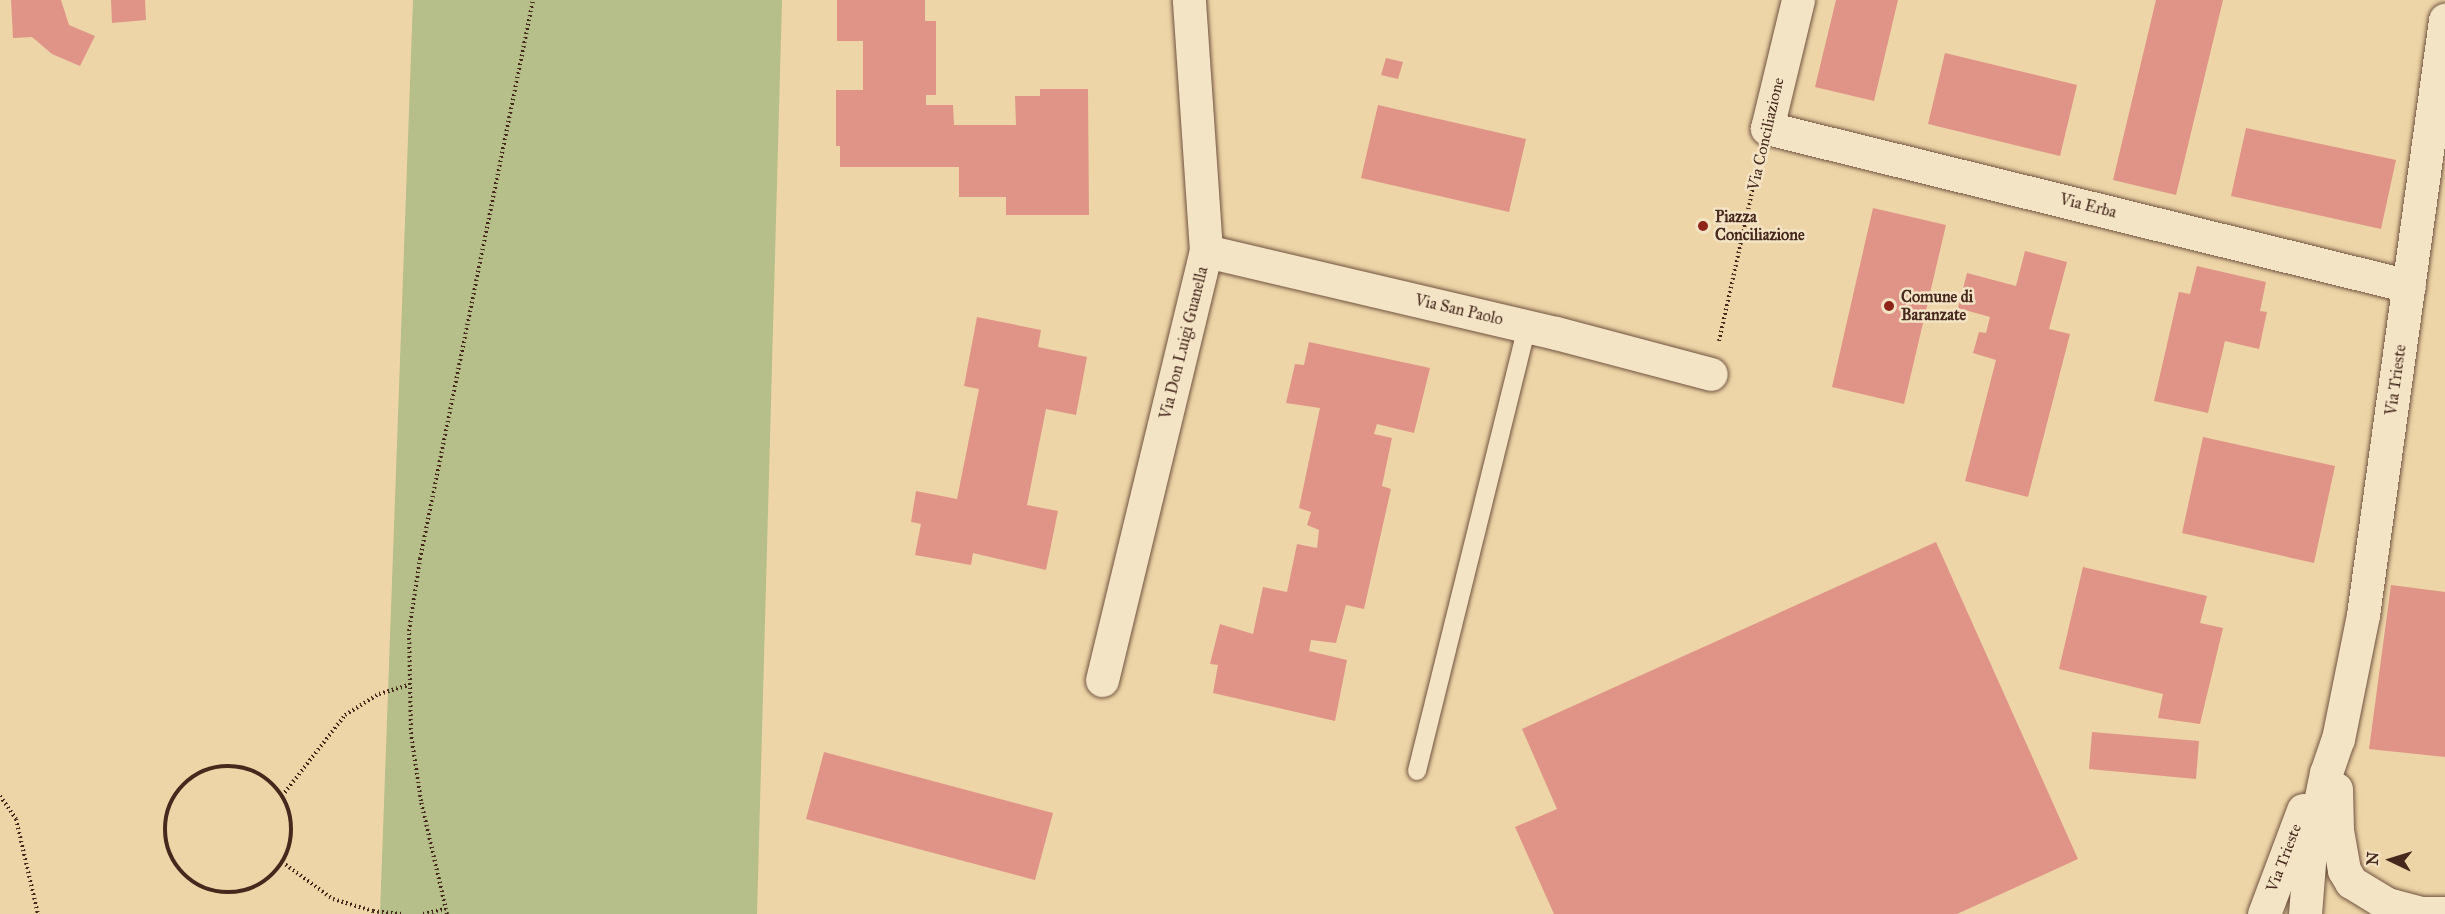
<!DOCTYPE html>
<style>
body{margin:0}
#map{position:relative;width:2445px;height:914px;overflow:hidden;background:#eed5a7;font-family:"IM FELL Great Primer",serif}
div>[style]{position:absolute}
.green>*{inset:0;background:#b6be89}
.building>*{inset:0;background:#df9487}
.path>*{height:4px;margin-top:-2px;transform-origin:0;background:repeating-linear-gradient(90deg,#46281d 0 1.5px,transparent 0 4.5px)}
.path>.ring{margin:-2px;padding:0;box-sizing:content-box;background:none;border:4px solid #46281d;border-radius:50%}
.roads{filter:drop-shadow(0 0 2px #705340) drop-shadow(0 0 2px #705340)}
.service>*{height:18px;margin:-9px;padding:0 9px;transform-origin:9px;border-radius:9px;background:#f4e4c6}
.minor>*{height:33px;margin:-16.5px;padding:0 16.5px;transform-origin:16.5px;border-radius:16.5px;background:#f4e4c6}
.dots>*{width:16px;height:16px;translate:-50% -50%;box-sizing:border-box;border:3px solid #f4e4c6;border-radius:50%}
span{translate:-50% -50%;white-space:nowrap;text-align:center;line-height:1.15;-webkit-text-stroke:5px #f4e4c6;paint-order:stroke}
.street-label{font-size:16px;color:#46281d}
.poi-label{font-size:16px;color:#46281d;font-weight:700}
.left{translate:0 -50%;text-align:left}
.north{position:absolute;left:2361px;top:830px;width:60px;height:60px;-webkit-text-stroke:4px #f4e4c6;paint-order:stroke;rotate:274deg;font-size:16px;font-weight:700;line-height:24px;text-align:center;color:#46281d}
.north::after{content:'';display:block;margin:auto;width:21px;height:27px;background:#46281d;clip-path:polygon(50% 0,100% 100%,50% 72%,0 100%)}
</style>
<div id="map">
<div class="green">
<i style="clip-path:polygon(413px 0,782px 0,757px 914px,380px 914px)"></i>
</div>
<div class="building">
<i style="clip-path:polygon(11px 0,61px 0,69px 25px,95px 36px,80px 66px,52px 54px,32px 37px,13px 38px)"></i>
<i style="clip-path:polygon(111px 0,145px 0,146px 20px,112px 23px)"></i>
<i style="clip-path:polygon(837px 0,925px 0,925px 21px,936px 21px,936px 95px,926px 95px,926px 105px,953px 105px,954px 125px,1016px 125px,1015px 96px,1040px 96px,1040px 89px,1088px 89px,1089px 215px,1006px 215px,1006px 197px,959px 197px,959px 167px,840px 167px,840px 146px,836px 146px,836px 90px,863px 90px,863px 41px,837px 41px)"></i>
<i style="clip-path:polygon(1836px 0,1898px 0,1874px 101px,1815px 87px)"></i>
<i style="clip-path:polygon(2156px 0,2223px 0,2176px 195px,2113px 180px)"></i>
<i style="clip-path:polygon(1945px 53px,2077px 85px,2060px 156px,1928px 124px)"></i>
<i style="clip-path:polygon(1386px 58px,1403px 62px,1398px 79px,1381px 75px)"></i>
<i style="clip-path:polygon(1378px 105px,1526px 139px,1509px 212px,1361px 178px)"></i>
<i style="clip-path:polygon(2246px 128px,2396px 160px,2381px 229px,2231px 196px)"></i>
<i style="clip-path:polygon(1873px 208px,1946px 225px,1904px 404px,1832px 387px)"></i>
<i style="clip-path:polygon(2025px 251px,2067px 262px,2049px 329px,2070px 334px,2028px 497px,1965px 481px,1996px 360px,1973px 353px,1979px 332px,1986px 333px,1990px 317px,1958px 308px,1967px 273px,2016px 286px)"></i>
<i style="clip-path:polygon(2197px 266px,2266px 282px,2260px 311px,2267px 312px,2259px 349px,2225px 341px,2208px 413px,2154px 401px,2179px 292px,2190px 294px)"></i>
<i style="clip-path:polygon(977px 317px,1041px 330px,1038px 347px,1087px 357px,1076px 415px,1046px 409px,1027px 505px,1058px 511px,1046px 570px,973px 553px,971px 565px,915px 555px,921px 524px,911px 522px,916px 491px,957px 499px,979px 389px,964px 386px)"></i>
<i style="clip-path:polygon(1309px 342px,1430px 368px,1414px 433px,1377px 424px,1374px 434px,1392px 438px,1382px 486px,1391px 489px,1364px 609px,1346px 605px,1336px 643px,1311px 640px,1309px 651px,1347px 660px,1335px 721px,1213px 693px,1218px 665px,1210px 664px,1220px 624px,1253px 634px,1263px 587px,1287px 592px,1297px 544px,1317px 548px,1319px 530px,1307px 525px,1311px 512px,1299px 508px,1320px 408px,1286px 403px,1295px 364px,1304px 365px)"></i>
<i style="clip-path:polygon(2203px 437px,2335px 466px,2314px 563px,2182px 533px)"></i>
<i style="clip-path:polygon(1936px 542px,2078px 859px,1957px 914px,1554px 914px,1515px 827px,1557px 809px,1522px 729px)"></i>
<i style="clip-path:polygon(2083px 567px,2207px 596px,2200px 623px,2223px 628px,2200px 724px,2158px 718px,2163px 694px,2059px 669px)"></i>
<i style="clip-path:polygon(2391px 585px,2445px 592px,2445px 757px,2369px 749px)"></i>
<i style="clip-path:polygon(2092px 732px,2199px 741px,2196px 779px,2089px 769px)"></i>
<i style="clip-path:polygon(824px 752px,1053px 813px,1035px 880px,806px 819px)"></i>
</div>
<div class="path">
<i style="left:1719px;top:341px;width:184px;rotate:-77.5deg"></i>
<i class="ring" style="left:165px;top:766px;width:122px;height:122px"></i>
<i style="left:0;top:796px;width:28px;rotate:55deg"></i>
<i style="left:16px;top:819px;width:98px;rotate:77deg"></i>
<i style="left:282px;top:796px;width:103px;rotate:-52.1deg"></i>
<i style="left:345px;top:715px;width:40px;rotate:-32deg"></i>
<i style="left:379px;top:694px;width:30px;rotate:-17deg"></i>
<i style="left:282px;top:862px;width:63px;rotate:36deg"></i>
<i style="left:333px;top:899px;width:42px;rotate:16.7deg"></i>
<i style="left:373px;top:911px;width:29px;rotate:6deg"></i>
<i style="left:423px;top:914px;width:23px;rotate:-13deg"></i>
<i style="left:447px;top:914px;width:116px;rotate:-103deg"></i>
<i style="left:421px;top:801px;width:68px;rotate:-98.5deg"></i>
<i style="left:411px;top:734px;width:103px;rotate:-91.1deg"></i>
<i style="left:409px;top:631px;width:73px;rotate:-81.3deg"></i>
<i style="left:420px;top:559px;width:570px;rotate:-78.57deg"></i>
</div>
<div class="roads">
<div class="service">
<i style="left:1417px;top:771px;width:458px;rotate:-76.1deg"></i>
</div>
<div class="minor">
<i style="left:1798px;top:0;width:132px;rotate:103.6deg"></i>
<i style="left:1767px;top:128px;width:661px;rotate:13.83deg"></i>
<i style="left:1206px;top:251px;width:359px;rotate:13.2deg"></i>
<i style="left:1556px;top:333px;width:160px;rotate:14.8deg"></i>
<i style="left:1102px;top:680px;width:441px;rotate:-76.4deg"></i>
<i style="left:1206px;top:251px;width:252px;rotate:-93.9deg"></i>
<i style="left:2336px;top:789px;width:41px;rotate:88.6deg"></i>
<i style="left:2337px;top:830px;width:41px;rotate:80.1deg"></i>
<i style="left:2344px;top:870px;width:14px;rotate:60deg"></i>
<i style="left:2351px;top:882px;width:42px;rotate:31.4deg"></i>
<i style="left:2387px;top:904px;width:35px;rotate:15deg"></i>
<i style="left:2421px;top:913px;width:24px"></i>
<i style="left:2264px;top:914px;width:111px;rotate:-69.4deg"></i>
<i style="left:2305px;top:914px;width:64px;rotate:-85.5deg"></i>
<i style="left:2310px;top:850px;width:79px;rotate:-78.3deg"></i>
<i style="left:2326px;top:773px;width:36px;rotate:-71deg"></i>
<i style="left:2338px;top:739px;width:126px;rotate:-78.6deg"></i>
<i style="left:2363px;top:615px;width:601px;rotate:-82.15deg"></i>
</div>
</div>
<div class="dots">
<i style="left:1703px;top:226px;background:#8f2418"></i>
<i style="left:1889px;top:306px;background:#8f2418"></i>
</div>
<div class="street-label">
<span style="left:1766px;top:134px;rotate:-77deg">Via Conciliazione</span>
<span style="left:2088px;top:206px;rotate:14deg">Via Erba</span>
<span style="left:1459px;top:310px;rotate:13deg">Via San Paolo</span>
<span style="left:1184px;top:343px;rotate:-76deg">Via Don Luigi Guanella</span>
<span style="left:2396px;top:380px;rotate:-82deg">Via Trieste</span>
<span style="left:2284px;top:858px;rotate:-69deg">Via Trieste</span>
</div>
<div class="poi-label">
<span class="left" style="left:1715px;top:226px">Piazza<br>Conciliazione</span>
<span class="left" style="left:1901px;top:306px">Comune di<br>Baranzate</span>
</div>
<div class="north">N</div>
</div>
